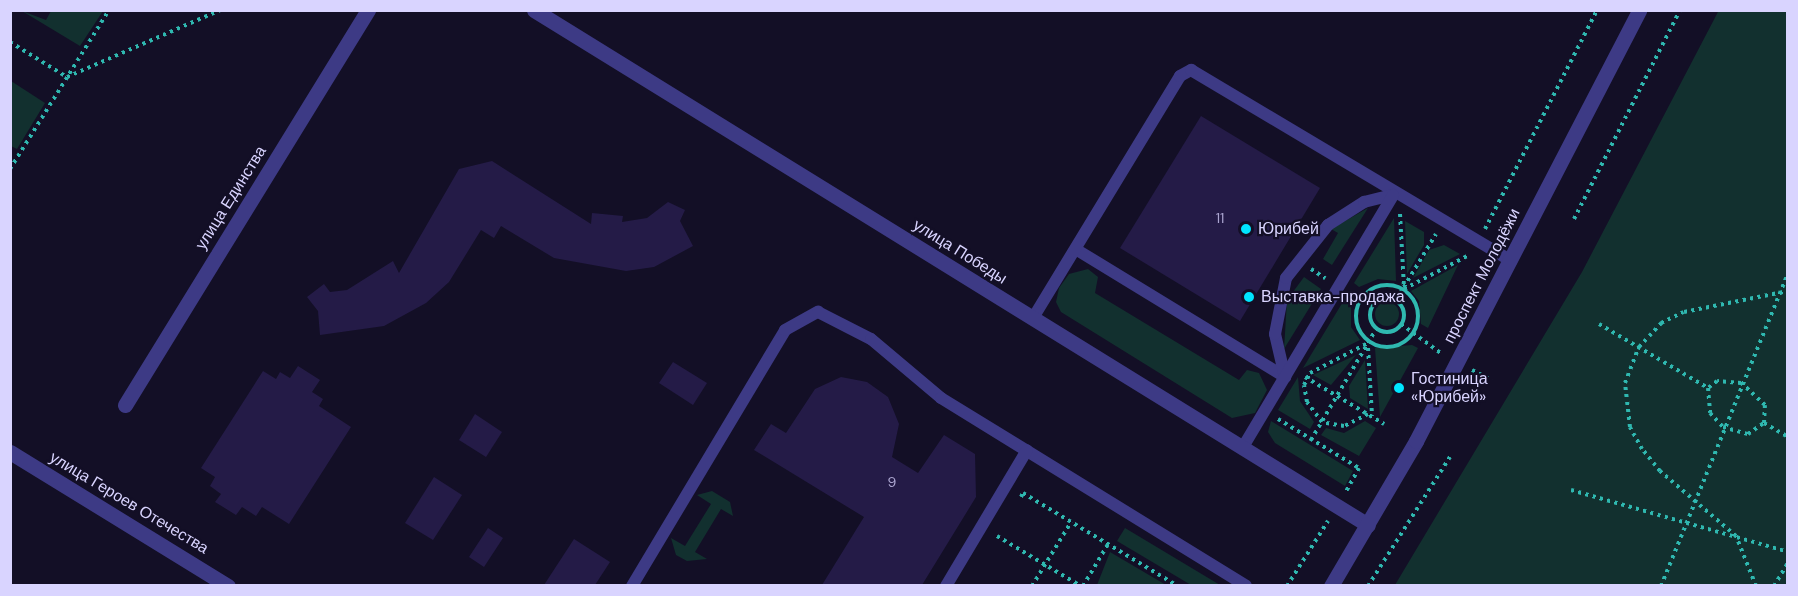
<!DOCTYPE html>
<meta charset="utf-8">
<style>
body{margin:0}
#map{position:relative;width:1798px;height:596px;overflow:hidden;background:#130f26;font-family:"DM Sans",sans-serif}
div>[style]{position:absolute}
.green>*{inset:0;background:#12302f}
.round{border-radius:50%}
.building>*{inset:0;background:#241b47}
.path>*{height:4px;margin-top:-2px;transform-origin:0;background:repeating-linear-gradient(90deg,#2fb8b0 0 3px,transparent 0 7.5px)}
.path>.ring{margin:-2px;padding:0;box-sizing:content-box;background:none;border:4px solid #2fb8b0;border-radius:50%}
.service>*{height:12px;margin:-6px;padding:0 6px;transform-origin:6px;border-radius:6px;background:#3d3a85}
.minor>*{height:15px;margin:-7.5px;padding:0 7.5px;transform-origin:7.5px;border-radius:7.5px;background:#3d3a85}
.tertiary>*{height:15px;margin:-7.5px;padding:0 7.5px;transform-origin:7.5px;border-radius:7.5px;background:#3d3a85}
.dots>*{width:16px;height:16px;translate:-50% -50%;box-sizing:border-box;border:3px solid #130f26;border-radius:50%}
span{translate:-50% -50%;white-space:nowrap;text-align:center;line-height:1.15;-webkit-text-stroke:4.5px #130f26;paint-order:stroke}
.number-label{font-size:14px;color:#aca6d1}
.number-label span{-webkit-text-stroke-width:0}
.street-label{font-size:16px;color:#d9d4ff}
.poi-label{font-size:16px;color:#d9d4ff}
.left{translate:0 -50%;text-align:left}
.frame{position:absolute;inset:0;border:12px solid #d9d4ff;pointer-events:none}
</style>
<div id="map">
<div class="green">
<i style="clip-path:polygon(1719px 10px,1787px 11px,1787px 585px,1395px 585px,1582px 272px)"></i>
<i style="clip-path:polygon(22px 11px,46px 20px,51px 11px,103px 11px,80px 46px)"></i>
<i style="clip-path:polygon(11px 81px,45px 103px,17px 149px,11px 146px)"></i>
<i style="clip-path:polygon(1368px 208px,1332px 265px,1323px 259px,1338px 233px,1331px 229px)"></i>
<i style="clip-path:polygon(1394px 218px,1396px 281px,1378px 279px,1359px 287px,1354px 283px)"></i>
<i style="clip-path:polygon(1405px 221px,1424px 232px,1424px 245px,1407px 274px)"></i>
<i style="clip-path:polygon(1444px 245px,1460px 254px,1413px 278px,1429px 250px)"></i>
<i style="clip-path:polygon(1458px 265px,1428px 328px,1421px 324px,1419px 301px,1411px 291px)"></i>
<i style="clip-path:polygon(1088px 269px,1098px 277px,1095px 293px,1239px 380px,1247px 370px,1259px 373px,1267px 390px,1255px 413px,1232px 418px,1061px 312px,1056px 302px,1059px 288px,1069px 274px)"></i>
<i style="clip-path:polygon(1304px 277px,1321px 289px,1284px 349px,1287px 300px)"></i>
<i style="clip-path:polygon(1344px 300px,1351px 304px,1351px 327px,1360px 340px,1303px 368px)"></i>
<i class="round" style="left:1375px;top:302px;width:24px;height:24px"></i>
<i style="clip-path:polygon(1412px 345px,1418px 348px,1380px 417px,1375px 348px)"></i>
<i style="clip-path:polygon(1356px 355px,1331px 385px,1313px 375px)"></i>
<i style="clip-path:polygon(1365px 360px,1368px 409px,1350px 398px,1349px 386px)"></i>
<i style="clip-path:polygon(1298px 377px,1300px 401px,1314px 422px,1310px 429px,1278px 410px)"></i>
<i style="clip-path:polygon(1271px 421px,1353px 471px,1345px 486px,1275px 443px,1268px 432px)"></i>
<i style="clip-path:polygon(1365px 421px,1376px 428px,1359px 456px,1321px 435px,1326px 428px,1344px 433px)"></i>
<i style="clip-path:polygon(712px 491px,730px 502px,733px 516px,721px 509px,695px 552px,707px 559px,687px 561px,676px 555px,671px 538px,685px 546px,711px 504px,697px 495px)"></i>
<i style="clip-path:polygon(1125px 528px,1220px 585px,1191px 585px,1117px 541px)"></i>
<i style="clip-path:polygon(1110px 552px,1166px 585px,1097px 585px)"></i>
</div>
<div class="building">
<i style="clip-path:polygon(1201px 116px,1320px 188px,1240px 321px,1120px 248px)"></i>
<i style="clip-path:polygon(492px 161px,591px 224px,592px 213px,623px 216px,622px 222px,647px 218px,668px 202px,685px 210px,680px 221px,693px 246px,654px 267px,626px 271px,554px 258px,501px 226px,494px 238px,481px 230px,449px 282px,426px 303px,384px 326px,320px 335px,318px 311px,307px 297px,324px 284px,330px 292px,347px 290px,393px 261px,399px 273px,459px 169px)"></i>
<i style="clip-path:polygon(673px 362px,707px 383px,693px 405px,659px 383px)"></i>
<i style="clip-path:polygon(298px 366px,320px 380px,312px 392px,323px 399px,319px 406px,351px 427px,289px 524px,262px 507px,256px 516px,242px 507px,236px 515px,215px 502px,221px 494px,210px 486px,215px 477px,201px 468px,263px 371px,276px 379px,280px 372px,290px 378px)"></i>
<i style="clip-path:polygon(841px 377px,867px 382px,888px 397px,899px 424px,892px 457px,918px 473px,944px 435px,975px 454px,976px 497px,922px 585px,822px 585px,864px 517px,754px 450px,771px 424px,786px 433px,815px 389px)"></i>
<i style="clip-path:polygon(475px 414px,502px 432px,486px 457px,459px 440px)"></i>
<i style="clip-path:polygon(434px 477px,462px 495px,433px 540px,405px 523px)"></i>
<i style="clip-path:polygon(488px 528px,503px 538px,484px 567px,469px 557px)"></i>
<i style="clip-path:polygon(574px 539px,610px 562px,595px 585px,544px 585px)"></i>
</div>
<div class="path">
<i style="left:10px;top:42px;width:67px;rotate:31.6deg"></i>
<i style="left:67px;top:77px;width:167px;rotate:-23.6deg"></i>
<i style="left:10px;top:169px;width:187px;rotate:-58.1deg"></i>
<i style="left:1400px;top:214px;width:75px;rotate:86.9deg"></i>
<i style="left:1404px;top:289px;width:73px;rotate:-27.6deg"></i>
<i style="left:1574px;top:219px;width:234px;rotate:-63.1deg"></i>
<i style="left:1485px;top:229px;width:246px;rotate:-62.9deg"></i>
<i style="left:1311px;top:269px;width:17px;rotate:33deg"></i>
<i class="ring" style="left:1356px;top:285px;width:58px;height:58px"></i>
<i class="ring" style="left:1370px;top:298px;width:30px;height:30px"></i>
<i style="left:1396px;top:300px;width:77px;rotate:-58.8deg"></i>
<i style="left:1401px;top:324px;width:51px;rotate:36.2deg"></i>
<i style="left:1599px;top:324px;width:126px;rotate:30.4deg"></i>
<i style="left:1708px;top:388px;width:25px;rotate:85deg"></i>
<i style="left:1710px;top:413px;width:19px;rotate:47deg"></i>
<i style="left:1723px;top:427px;width:26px;rotate:16deg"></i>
<i style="left:1748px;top:434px;width:19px;rotate:-35deg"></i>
<i style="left:1764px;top:423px;width:18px;rotate:-87deg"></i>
<i style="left:1765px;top:405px;width:33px;rotate:-137deg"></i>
<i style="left:1741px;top:383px;width:24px;rotate:-175deg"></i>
<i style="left:1717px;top:381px;width:11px;rotate:142deg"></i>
<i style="left:1368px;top:348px;width:68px;rotate:86.6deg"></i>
<i style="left:1472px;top:370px;width:22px;rotate:27deg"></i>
<i style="left:1305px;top:377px;width:92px;rotate:30.7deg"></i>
<i style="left:1368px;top:414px;width:27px;rotate:153deg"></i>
<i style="left:1344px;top:426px;width:22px;rotate:-170deg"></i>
<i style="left:1322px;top:422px;width:25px;rotate:-127deg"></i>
<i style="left:1307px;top:402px;width:17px;rotate:-100deg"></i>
<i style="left:1304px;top:385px;width:13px;rotate:-63deg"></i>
<i style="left:1310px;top:373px;width:68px;rotate:-27.3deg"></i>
<i style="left:1278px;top:419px;width:95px;rotate:31.2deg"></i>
<i style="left:1359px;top:468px;width:26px;rotate:119deg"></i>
<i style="left:1764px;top:423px;width:28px;rotate:30deg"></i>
<i style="left:1311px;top:440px;width:129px;rotate:-59.6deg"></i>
<i style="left:1571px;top:490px;width:226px;rotate:15.9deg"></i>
<i style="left:1021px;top:497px;width:4px;rotate:-63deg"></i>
<i style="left:1023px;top:493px;width:181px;rotate:31deg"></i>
<i style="left:997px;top:536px;width:98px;rotate:30.8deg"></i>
<i style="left:1032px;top:586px;width:75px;rotate:-58.6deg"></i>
<i style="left:1083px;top:586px;width:49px;rotate:-59.2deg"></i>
<i style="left:1287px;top:586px;width:77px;rotate:-57.8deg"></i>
<i style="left:1368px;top:586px;width:153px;rotate:-57.6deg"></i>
<i style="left:1661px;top:586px;width:337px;rotate:-67.9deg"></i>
<i style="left:1756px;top:586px;width:54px;rotate:-111.8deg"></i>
<i style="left:1736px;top:536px;width:100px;rotate:-139.5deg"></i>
<i style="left:1660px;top:471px;width:28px;rotate:-129deg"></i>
<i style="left:1642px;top:449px;width:25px;rotate:-119deg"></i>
<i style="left:1630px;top:427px;width:44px;rotate:-96.5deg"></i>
<i style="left:1625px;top:383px;width:39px;rotate:-69deg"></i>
<i style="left:1639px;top:347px;width:33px;rotate:-47deg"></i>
<i style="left:1661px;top:323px;width:25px;rotate:-26deg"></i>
<i style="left:1684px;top:312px;width:106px;rotate:-11.4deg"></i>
<i style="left:1774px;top:586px;width:27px;rotate:-59deg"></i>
</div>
<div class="service">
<i style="left:1077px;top:250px;width:244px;rotate:31.4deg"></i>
<i style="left:1033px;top:318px;width:283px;rotate:-58.7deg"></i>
<i style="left:1180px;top:76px;width:13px;rotate:-29deg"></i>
<i style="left:1191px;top:70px;width:373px;rotate:30.8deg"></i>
<i style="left:1285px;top:377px;width:44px;rotate:-103.1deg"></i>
<i style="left:1275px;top:334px;width:57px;rotate:-78.9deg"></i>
<i style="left:1286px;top:278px;width:68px;rotate:-51.6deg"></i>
<i style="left:1328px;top:225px;width:43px;rotate:-32.6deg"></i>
<i style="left:1364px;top:202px;width:30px;rotate:-14deg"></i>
<i style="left:1243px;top:447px;width:293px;rotate:-59.2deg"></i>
<i style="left:632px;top:586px;width:298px;rotate:-59.1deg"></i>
<i style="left:785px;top:330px;width:38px;rotate:-29deg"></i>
<i style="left:818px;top:312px;width:59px;rotate:27deg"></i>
<i style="left:871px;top:339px;width:92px;rotate:40.1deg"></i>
<i style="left:941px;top:398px;width:358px;rotate:31.6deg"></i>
<i style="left:946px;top:586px;width:158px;rotate:-59.2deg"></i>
</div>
<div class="minor">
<i style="left:534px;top:10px;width:980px;rotate:31.7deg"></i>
<i style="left:125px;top:405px;width:464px;rotate:-58.4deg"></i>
<i style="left:10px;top:452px;width:256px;rotate:31.6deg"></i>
</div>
<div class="tertiary">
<i style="left:1331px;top:586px;width:168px;rotate:-59.6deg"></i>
<i style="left:1416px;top:441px;width:485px;rotate:-62.6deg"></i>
</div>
<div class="dots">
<i style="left:1246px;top:229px;background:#00e5ff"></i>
<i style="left:1249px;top:297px;background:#00e5ff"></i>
<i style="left:1399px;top:388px;background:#00e5ff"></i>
</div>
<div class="number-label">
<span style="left:1220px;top:218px">11</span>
<span style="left:892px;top:482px">9</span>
</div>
<div class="street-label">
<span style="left:231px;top:198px;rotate:-58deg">улица Единства</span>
<span style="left:960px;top:252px;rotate:32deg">улица Победы</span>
<span style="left:1482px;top:276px;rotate:-63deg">проспект Молодёжи</span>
<span style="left:129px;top:503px;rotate:31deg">улица Героев Отечества</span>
</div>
<div class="poi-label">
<span class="left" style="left:1258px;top:229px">Юрибей</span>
<span class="left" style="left:1261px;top:297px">Выставка-продажа</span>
<span class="left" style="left:1411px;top:388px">Гостиница<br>«Юрибей»</span>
</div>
<div class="frame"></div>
</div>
